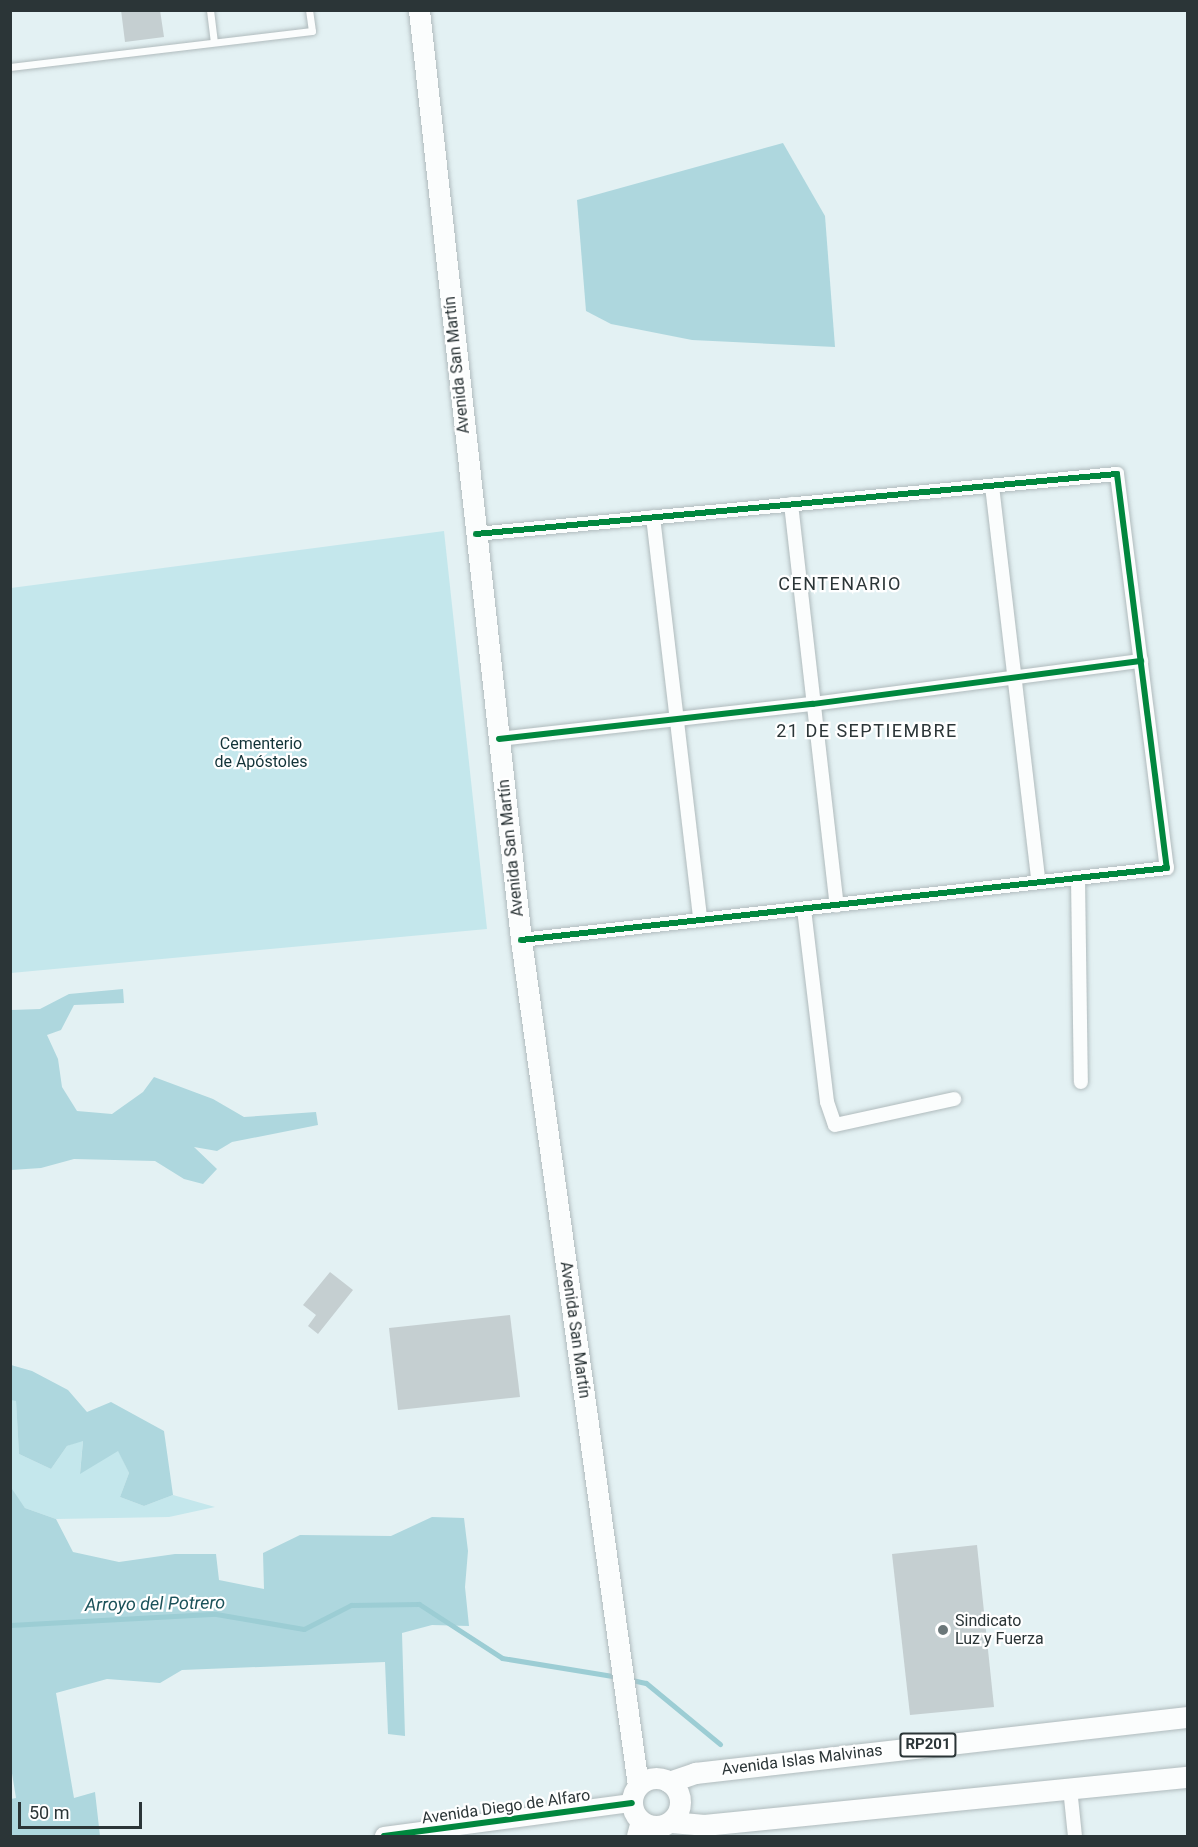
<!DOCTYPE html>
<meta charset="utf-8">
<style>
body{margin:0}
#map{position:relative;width:1198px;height:1847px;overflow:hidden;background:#e3f1f3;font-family:Roboto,sans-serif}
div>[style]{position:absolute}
.green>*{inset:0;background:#c4e7ec}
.forest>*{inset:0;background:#aed7de}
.stream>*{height:5px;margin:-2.5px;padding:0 2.5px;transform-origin:2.5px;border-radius:2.5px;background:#9ccdd4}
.building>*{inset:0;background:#c5cfd1}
.roads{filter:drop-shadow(0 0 2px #b0bbbd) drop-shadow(0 0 2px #b0bbbd)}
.lane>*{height:7px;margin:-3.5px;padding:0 3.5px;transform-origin:3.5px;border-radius:3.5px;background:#fbfdfd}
.street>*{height:14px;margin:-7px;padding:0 7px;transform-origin:7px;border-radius:7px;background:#fbfdfd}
.secondary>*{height:18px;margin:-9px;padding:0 9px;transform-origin:9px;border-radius:9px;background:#fbfdfd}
.primary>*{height:21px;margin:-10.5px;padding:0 10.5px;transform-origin:10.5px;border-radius:10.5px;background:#fbfdfd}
.primary>.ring{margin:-10.5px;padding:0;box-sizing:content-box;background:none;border:21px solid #fbfdfd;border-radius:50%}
.cycleway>*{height:6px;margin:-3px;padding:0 3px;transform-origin:3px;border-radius:3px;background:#00873e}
.dots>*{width:16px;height:16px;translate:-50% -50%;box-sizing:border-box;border:3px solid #fff;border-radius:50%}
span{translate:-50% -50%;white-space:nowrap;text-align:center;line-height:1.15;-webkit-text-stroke:4.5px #fff;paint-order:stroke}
.shield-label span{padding:2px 4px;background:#fff;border:2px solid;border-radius:4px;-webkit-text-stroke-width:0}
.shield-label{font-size:15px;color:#2b3537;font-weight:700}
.street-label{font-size:16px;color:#2b3537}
.park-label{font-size:16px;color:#123338}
.poi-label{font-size:16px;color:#2b3537}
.left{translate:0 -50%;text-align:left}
.neighbourhood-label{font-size:18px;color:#2b3537;letter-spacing:1.5px}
.water-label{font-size:18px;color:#1b525a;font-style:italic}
.frame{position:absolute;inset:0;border:12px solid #2b3537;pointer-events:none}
.scale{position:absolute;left:18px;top:1802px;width:124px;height:27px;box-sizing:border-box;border:3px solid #2b3537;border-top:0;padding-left:8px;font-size:18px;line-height:21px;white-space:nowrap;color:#2b3537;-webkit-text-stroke:4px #fff;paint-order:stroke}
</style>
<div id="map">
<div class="green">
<i style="clip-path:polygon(444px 531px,487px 929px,11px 973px,11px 588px)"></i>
<i style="clip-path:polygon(11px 1400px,16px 1400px,19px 1454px,51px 1469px,67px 1446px,83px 1440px,80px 1473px,118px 1450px,129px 1473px,120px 1497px,144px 1506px,173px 1495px,215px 1507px,169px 1517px,56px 1519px,25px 1508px,11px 1490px)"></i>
</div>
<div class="forest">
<i style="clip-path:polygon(783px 143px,825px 216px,835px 347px,692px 340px,611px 324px,586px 311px,577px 200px)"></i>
<i style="clip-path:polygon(123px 989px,124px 1003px,74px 1005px,61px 1030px,47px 1035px,58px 1059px,62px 1087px,77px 1111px,112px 1114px,143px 1092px,154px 1077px,213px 1099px,244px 1117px,316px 1112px,318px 1125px,232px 1142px,217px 1151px,194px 1147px,217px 1169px,203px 1184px,184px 1179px,155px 1161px,74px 1159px,41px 1168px,11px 1170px,11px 1010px,40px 1009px,69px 994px)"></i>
<i style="clip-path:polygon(11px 1365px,32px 1371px,68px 1390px,87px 1412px,111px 1402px,164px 1431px,173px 1495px,144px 1506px,120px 1497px,129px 1473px,118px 1451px,80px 1474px,83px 1441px,67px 1446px,51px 1469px,19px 1454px,16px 1401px,11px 1400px)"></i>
<i style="clip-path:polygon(12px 1489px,25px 1508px,56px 1519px,73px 1552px,119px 1562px,175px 1554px,216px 1554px,219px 1580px,264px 1589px,263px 1553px,300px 1535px,391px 1536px,432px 1517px,464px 1518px,468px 1551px,465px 1587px,469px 1626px,432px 1625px,402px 1633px,405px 1736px,388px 1734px,385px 1662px,182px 1670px,160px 1683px,107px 1679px,56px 1693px,74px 1798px,95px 1792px,100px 1836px,11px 1836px,11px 1799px,16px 1798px,10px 1761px)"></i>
</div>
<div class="stream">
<i style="left:10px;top:1625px;width:206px;rotate:-3.1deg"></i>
<i style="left:216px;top:1614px;width:89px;rotate:9.7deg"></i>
<i style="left:304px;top:1629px;width:53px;rotate:-27.1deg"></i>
<i style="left:351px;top:1605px;width:68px;rotate:-0.8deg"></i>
<i style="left:419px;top:1604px;width:99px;rotate:33deg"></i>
<i style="left:502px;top:1658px;width:118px;rotate:9.3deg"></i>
<i style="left:627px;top:1679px;width:19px;rotate:12deg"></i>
<i style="left:646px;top:1683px;width:96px;rotate:39.5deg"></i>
</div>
<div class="building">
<i style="clip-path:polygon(121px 10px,160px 10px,164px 37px,125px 42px)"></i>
<i style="clip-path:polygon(330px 1272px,353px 1290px,318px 1334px,308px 1326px,316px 1315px,303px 1305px)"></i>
<i style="clip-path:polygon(510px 1315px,520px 1397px,398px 1410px,389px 1328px)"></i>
<i style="clip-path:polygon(977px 1545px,994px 1707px,910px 1715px,892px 1554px)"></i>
</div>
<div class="roads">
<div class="lane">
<i style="left:210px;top:10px;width:32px;rotate:83deg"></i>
<i style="left:10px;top:67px;width:304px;rotate:-6.8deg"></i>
<i style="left:312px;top:31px;width:21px;rotate:-98deg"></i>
</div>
<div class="street">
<i style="left:992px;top:486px;width:396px;rotate:83.3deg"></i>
<i style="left:791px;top:504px;width:404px;rotate:83.5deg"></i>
<i style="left:653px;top:517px;width:406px;rotate:83.3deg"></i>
<i style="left:476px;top:534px;width:644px;rotate:-5.35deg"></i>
<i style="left:1117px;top:474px;width:397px;rotate:82.8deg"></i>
<i style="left:1167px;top:868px;width:650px;rotate:173.64deg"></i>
<i style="left:499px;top:739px;width:316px;rotate:-6.4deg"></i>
<i style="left:813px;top:704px;width:331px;rotate:-7.5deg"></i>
<i style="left:1078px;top:878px;width:204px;rotate:89.2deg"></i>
<i style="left:804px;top:909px;width:194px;rotate:83.2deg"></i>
<i style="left:827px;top:1102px;width:24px;rotate:71deg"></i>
<i style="left:835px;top:1125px;width:122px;rotate:-12.3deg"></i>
<i style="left:1070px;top:1788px;width:48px;rotate:84.1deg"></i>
</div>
<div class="secondary">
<i style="left:384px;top:1836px;width:250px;rotate:-7.6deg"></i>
<i style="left:636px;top:1836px;width:16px;rotate:-75deg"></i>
</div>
<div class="primary">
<i style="left:419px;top:10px;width:936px;rotate:83.74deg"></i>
<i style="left:521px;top:940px;width:853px;rotate:82.12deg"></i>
<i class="ring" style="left:632px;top:1778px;width:27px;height:27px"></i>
<i style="left:669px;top:1782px;width:28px;rotate:-19deg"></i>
<i style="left:695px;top:1773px;width:496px;rotate:-6.5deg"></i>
<i style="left:671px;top:1822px;width:33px;rotate:5deg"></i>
<i style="left:704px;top:1825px;width:486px;rotate:-5.7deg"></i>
</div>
</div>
<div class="cycleway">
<i style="left:476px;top:534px;width:644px;rotate:-5.35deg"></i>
<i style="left:1117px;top:474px;width:397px;rotate:82.8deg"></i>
<i style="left:1167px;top:868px;width:650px;rotate:173.64deg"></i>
<i style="left:499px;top:739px;width:316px;rotate:-6.4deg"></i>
<i style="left:813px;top:704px;width:331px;rotate:-7.5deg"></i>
<i style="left:384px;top:1836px;width:250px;rotate:-7.6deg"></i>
</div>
<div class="dots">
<i style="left:943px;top:1630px;background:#6b7779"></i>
</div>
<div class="shield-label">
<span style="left:928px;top:1745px">RP201</span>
</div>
<div class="street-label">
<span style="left:457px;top:365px;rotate:-96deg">Avenida San Martín</span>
<span style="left:511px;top:848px;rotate:-96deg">Avenida San Martín</span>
<span style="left:575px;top:1330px;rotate:82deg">Avenida San Martín</span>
<span style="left:802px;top:1760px;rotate:-7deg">Avenida Islas Malvinas</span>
<span style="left:506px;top:1807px;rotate:-8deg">Avenida Diego de Alfaro</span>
</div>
<div class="park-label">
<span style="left:261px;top:753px">Cementerio<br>de Apóstoles</span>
</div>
<div class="poi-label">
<span class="left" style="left:955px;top:1630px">Sindicato<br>Luz y Fuerza</span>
</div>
<div class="neighbourhood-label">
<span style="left:840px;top:584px">CENTENARIO</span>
<span style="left:867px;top:731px">21 DE SEPTIEMBRE</span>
</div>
<div class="water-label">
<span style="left:155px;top:1604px;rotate:-1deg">Arroyo del Potrero</span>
</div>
<div class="frame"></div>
<div class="scale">50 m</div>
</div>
